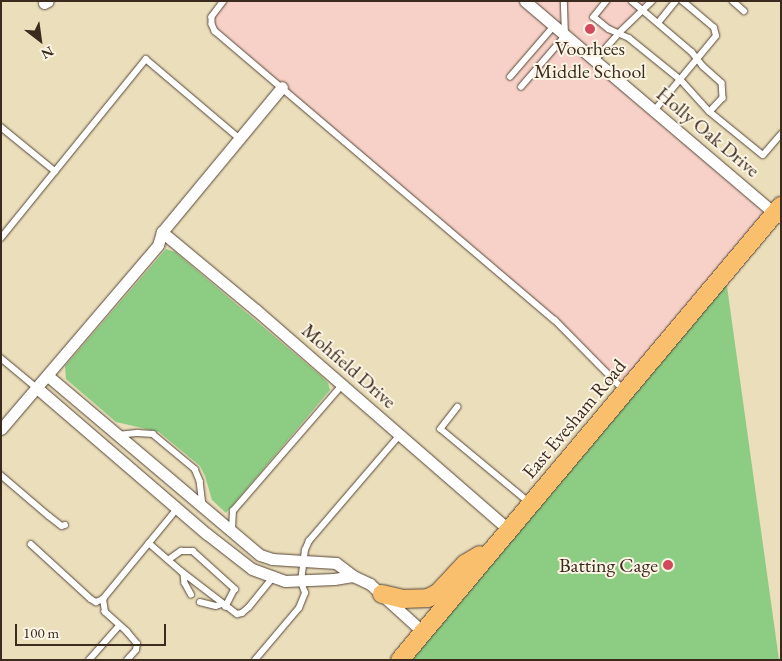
<!DOCTYPE html>
<style>
body{margin:0}
#map{position:relative;width:782px;height:661px;overflow:hidden;background:#ebdebb;font-family:"EB Garamond",serif}
div>[style]{position:absolute}
.built>*{inset:0;background:#f7d1c7}
.green>*{inset:0;background:#8dcc83}
.roads{filter:drop-shadow(0 0 1px #554536) drop-shadow(0 0 1px #554536)}
.lane>*{height:5.5px;margin:-2.75px;padding:0 2.75px;transform-origin:2.75px;border-radius:2.75px;background:#fff}
.street>*{height:11px;margin:-5.5px;padding:0 5.5px;transform-origin:5.5px;border-radius:5.5px;background:#fff}
.primary>*{height:18px;margin:-9px;padding:0 9px;transform-origin:9px;border-radius:9px;background:#f9bf6d}
.dots>*{width:14px;height:14px;translate:-50% -50%;box-sizing:border-box;border:2px solid #fcf5e5;border-radius:50%}
span{translate:-50% -50%;white-space:nowrap;text-align:center;line-height:1.15;-webkit-text-stroke:4px #fcf5e5;paint-order:stroke}
.poi-label{font-size:20px;color:#3b2a1e}
.right{translate:-100% -50%;text-align:right}
.street-label{font-size:20px;color:#3b2a1e}
.frame{position:absolute;inset:0;border:2px solid #3b2a1e;pointer-events:none}
.north{position:absolute;left:15px;top:15px;width:50px;height:50px;-webkit-text-stroke:4px #fcf5e5;paint-order:stroke;rotate:150deg;font-size:14px;font-weight:700;line-height:20px;text-align:center;color:#3b2a1e}
.north::after{content:'';display:block;margin:auto;width:18px;height:22px;background:#3b2a1e;clip-path:polygon(50% 0,100% 100%,50% 72%,0 100%)}
.scale{position:absolute;left:15px;top:624px;width:151px;height:22px;box-sizing:border-box;border:2px solid #3b2a1e;border-top:0;padding-left:6px;font-size:15px;line-height:18px;white-space:nowrap;color:#3b2a1e;-webkit-text-stroke:4px #fcf5e5;paint-order:stroke}
</style>
<div id="map">
<div class="built">
<i style="clip-path:polygon(224px 1px,652px 1px,595px 60px,774px 213px,625px 390px,555px 320px,215px 31px,211px 21px)"></i>
</div>
<div class="green">
<i style="clip-path:polygon(166px 249px,175px 252px,321px 376px,328px 383px,330px 390px,226px 513px,212px 500px,205px 476px,200px 466px,159px 432px,116px 422px,66px 379px,65px 366px)"></i>
<i style="clip-path:polygon(725px 272px,779px 660px,400px 660px)"></i>
</div>
<div class="roads">
<div class="lane">
<i style="left:224px;top:1px;width:20px;rotate:127deg"></i>
<i style="left:212px;top:17px;width:7px;rotate:90deg"></i>
<i style="left:212px;top:24px;width:8px;rotate:67deg"></i>
<i style="left:215px;top:31px;width:446px;rotate:40.4deg"></i>
<i style="left:555px;top:320px;width:97px;rotate:45.4deg"></i>
<i style="left:607px;top:1px;width:21px;rotate:129deg"></i>
<i style="left:594px;top:17px;width:19px;rotate:39deg"></i>
<i style="left:609px;top:29px;width:22px;rotate:24deg"></i>
<i style="left:629px;top:38px;width:67px;rotate:38.9deg"></i>
<i style="left:681px;top:80px;width:43px;rotate:47.8deg"></i>
<i style="left:710px;top:112px;width:68px;rotate:39.1deg"></i>
<i style="left:763px;top:155px;width:28px;rotate:-49deg"></i>
<i style="left:632px;top:1px;width:79px;rotate:40.4deg"></i>
<i style="left:692px;top:52px;width:18px;rotate:52deg"></i>
<i style="left:703px;top:66px;width:25px;rotate:42deg"></i>
<i style="left:722px;top:83px;width:15px;rotate:86deg"></i>
<i style="left:723px;top:98px;width:19px;rotate:133deg"></i>
<i style="left:733px;top:1px;width:15px;rotate:42deg"></i>
<i style="left:658px;top:23px;width:28px;rotate:-51deg"></i>
<i style="left:595px;top:60px;width:36px;rotate:-48deg"></i>
<i style="left:619px;top:33px;width:46px;rotate:-44.1deg"></i>
<i style="left:510px;top:77px;width:67px;rotate:-49.2deg"></i>
<i style="left:521px;top:87px;width:67px;rotate:-49.2deg"></i>
<i style="left:565px;top:36px;width:35px;rotate:-92deg"></i>
<i style="left:654px;top:111px;width:97px;rotate:-50.4deg"></i>
<i style="left:716px;top:36px;width:8px;rotate:-104deg"></i>
<i style="left:714px;top:28px;width:42px;rotate:-139.8deg"></i>
<i style="left:1px;top:127px;width:70px;rotate:39.2deg"></i>
<i style="left:1px;top:238px;width:230px;rotate:-51deg"></i>
<i style="left:146px;top:59px;width:122px;rotate:40.3deg"></i>
<i style="left:1px;top:358px;width:47px;rotate:39.8deg"></i>
<i style="left:458px;top:407px;width:28px;rotate:128deg"></i>
<i style="left:441px;top:429px;width:114px;rotate:39.7deg"></i>
<i style="left:118px;top:435px;width:20px;rotate:-6deg"></i>
<i style="left:138px;top:433px;width:15px;rotate:4deg"></i>
<i style="left:153px;top:434px;width:55px;rotate:39.8deg"></i>
<i style="left:195px;top:469px;width:13px;rotate:67deg"></i>
<i style="left:200px;top:481px;width:25px;rotate:83deg"></i>
<i style="left:1px;top:475px;width:63px;rotate:40.5deg"></i>
<i style="left:49px;top:516px;width:16px;rotate:38deg"></i>
<i style="left:62px;top:526px;width:3px;rotate:-18deg"></i>
<i style="left:232px;top:529px;width:18px;rotate:-87deg"></i>
<i style="left:233px;top:511px;width:167px;rotate:-49.1deg"></i>
<i style="left:149px;top:543px;width:43px;rotate:41.2deg"></i>
<i style="left:181px;top:571px;width:71px;rotate:37.5deg"></i>
<i style="left:237px;top:614px;width:5px;rotate:-11deg"></i>
<i style="left:242px;top:613px;width:9px;rotate:-41deg"></i>
<i style="left:249px;top:607px;width:38px;rotate:-51deg"></i>
<i style="left:31px;top:544px;width:81px;rotate:42.5deg"></i>
<i style="left:91px;top:599px;width:6px;rotate:31deg"></i>
<i style="left:96px;top:602px;width:8px;rotate:-23deg"></i>
<i style="left:168px;top:560px;width:16px;rotate:-35deg"></i>
<i style="left:181px;top:551px;width:12px"></i>
<i style="left:193px;top:551px;width:57px;rotate:42.1deg"></i>
<i style="left:235px;top:589px;width:20px;rotate:117deg"></i>
<i style="left:184px;top:574px;width:9px;rotate:84deg"></i>
<i style="left:185px;top:583px;width:13px;rotate:61deg"></i>
<i style="left:200px;top:602px;width:16px;rotate:14deg"></i>
<i style="left:216px;top:606px;width:6px;rotate:-18deg"></i>
<i style="left:89px;top:660px;width:45px;rotate:-48.6deg"></i>
<i style="left:127px;top:660px;width:13px;rotate:-48deg"></i>
<i style="left:136px;top:650px;width:6px;rotate:-81deg"></i>
<i style="left:137px;top:644px;width:16px;rotate:-130deg"></i>
<i style="left:127px;top:632px;width:30px;rotate:-138deg"></i>
<i style="left:105px;top:612px;width:13px;rotate:-99deg"></i>
<i style="left:103px;top:599px;width:117px;rotate:-50.6deg"></i>
<i style="left:255px;top:660px;width:68px;rotate:-49.8deg"></i>
<i style="left:299px;top:608px;width:16px;rotate:-68deg"></i>
<i style="left:305px;top:593px;width:12px;rotate:-110deg"></i>
<i style="left:301px;top:582px;width:32px;rotate:-83deg"></i>
<i style="left:305px;top:550px;width:10px;rotate:-66deg"></i>
<i style="left:309px;top:541px;width:140px;rotate:-49.4deg"></i>
</div>
<div class="street">
<i style="left:525px;top:1px;width:333px;rotate:40.4deg"></i>
<i style="left:44px;top:3px;width:4px;rotate:-27deg"></i>
<i style="left:162px;top:232px;width:122px;rotate:39.7deg"></i>
<i style="left:256px;top:310px;width:335px;rotate:41deg"></i>
<i style="left:48px;top:376px;width:277px;rotate:40.2deg"></i>
<i style="left:260px;top:555px;width:13px;rotate:18deg"></i>
<i style="left:272px;top:559px;width:64px;rotate:3.6deg"></i>
<i style="left:336px;top:563px;width:21px;rotate:37deg"></i>
<i style="left:353px;top:576px;width:19px;rotate:25deg"></i>
<i style="left:370px;top:584px;width:72px;rotate:42.2deg"></i>
<i style="left:37px;top:388px;width:224px;rotate:40.7deg"></i>
<i style="left:207px;top:534px;width:57px;rotate:37.9deg"></i>
<i style="left:252px;top:569px;width:35px;rotate:20deg"></i>
<i style="left:285px;top:581px;width:49px;rotate:-2.3deg"></i>
<i style="left:334px;top:579px;width:19px;rotate:-9deg"></i>
<i style="left:1px;top:429px;width:242px;rotate:-49.5deg"></i>
<i style="left:158px;top:245px;width:14px;rotate:-73deg"></i>
<i style="left:162px;top:232px;width:188px;rotate:-50.4deg"></i>
</div>
<div class="primary">
<i style="left:382px;top:594px;width:22px;rotate:13deg"></i>
<i style="left:403px;top:599px;width:25px;rotate:-2deg"></i>
<i style="left:428px;top:598px;width:11px;rotate:-27deg"></i>
<i style="left:438px;top:593px;width:40px;rotate:-47deg"></i>
<i style="left:465px;top:564px;width:17px;rotate:-31deg"></i>
<i style="left:400px;top:660px;width:593px;rotate:-50deg"></i>
</div>
</div>
<div class="dots">
<i style="left:590px;top:29px;background:#d1495b"></i>
<i style="left:668px;top:565px;background:#d1495b"></i>
</div>
<div class="poi-label">
<span style="left:590px;top:60px">Voorhees<br>Middle School</span>
<span class="right" style="left:658px;top:565px">Batting Cage</span>
</div>
<div class="street-label">
<span style="left:708px;top:132px;rotate:40deg">Holly Oak Drive</span>
<span style="left:349px;top:366px;rotate:41deg">Mohfield Drive</span>
<span style="left:574px;top:419px;rotate:-50deg">East Evesham Road</span>
</div>
<div class="frame"></div>
<div class="north">N</div>
<div class="scale">100 m</div>
</div>
